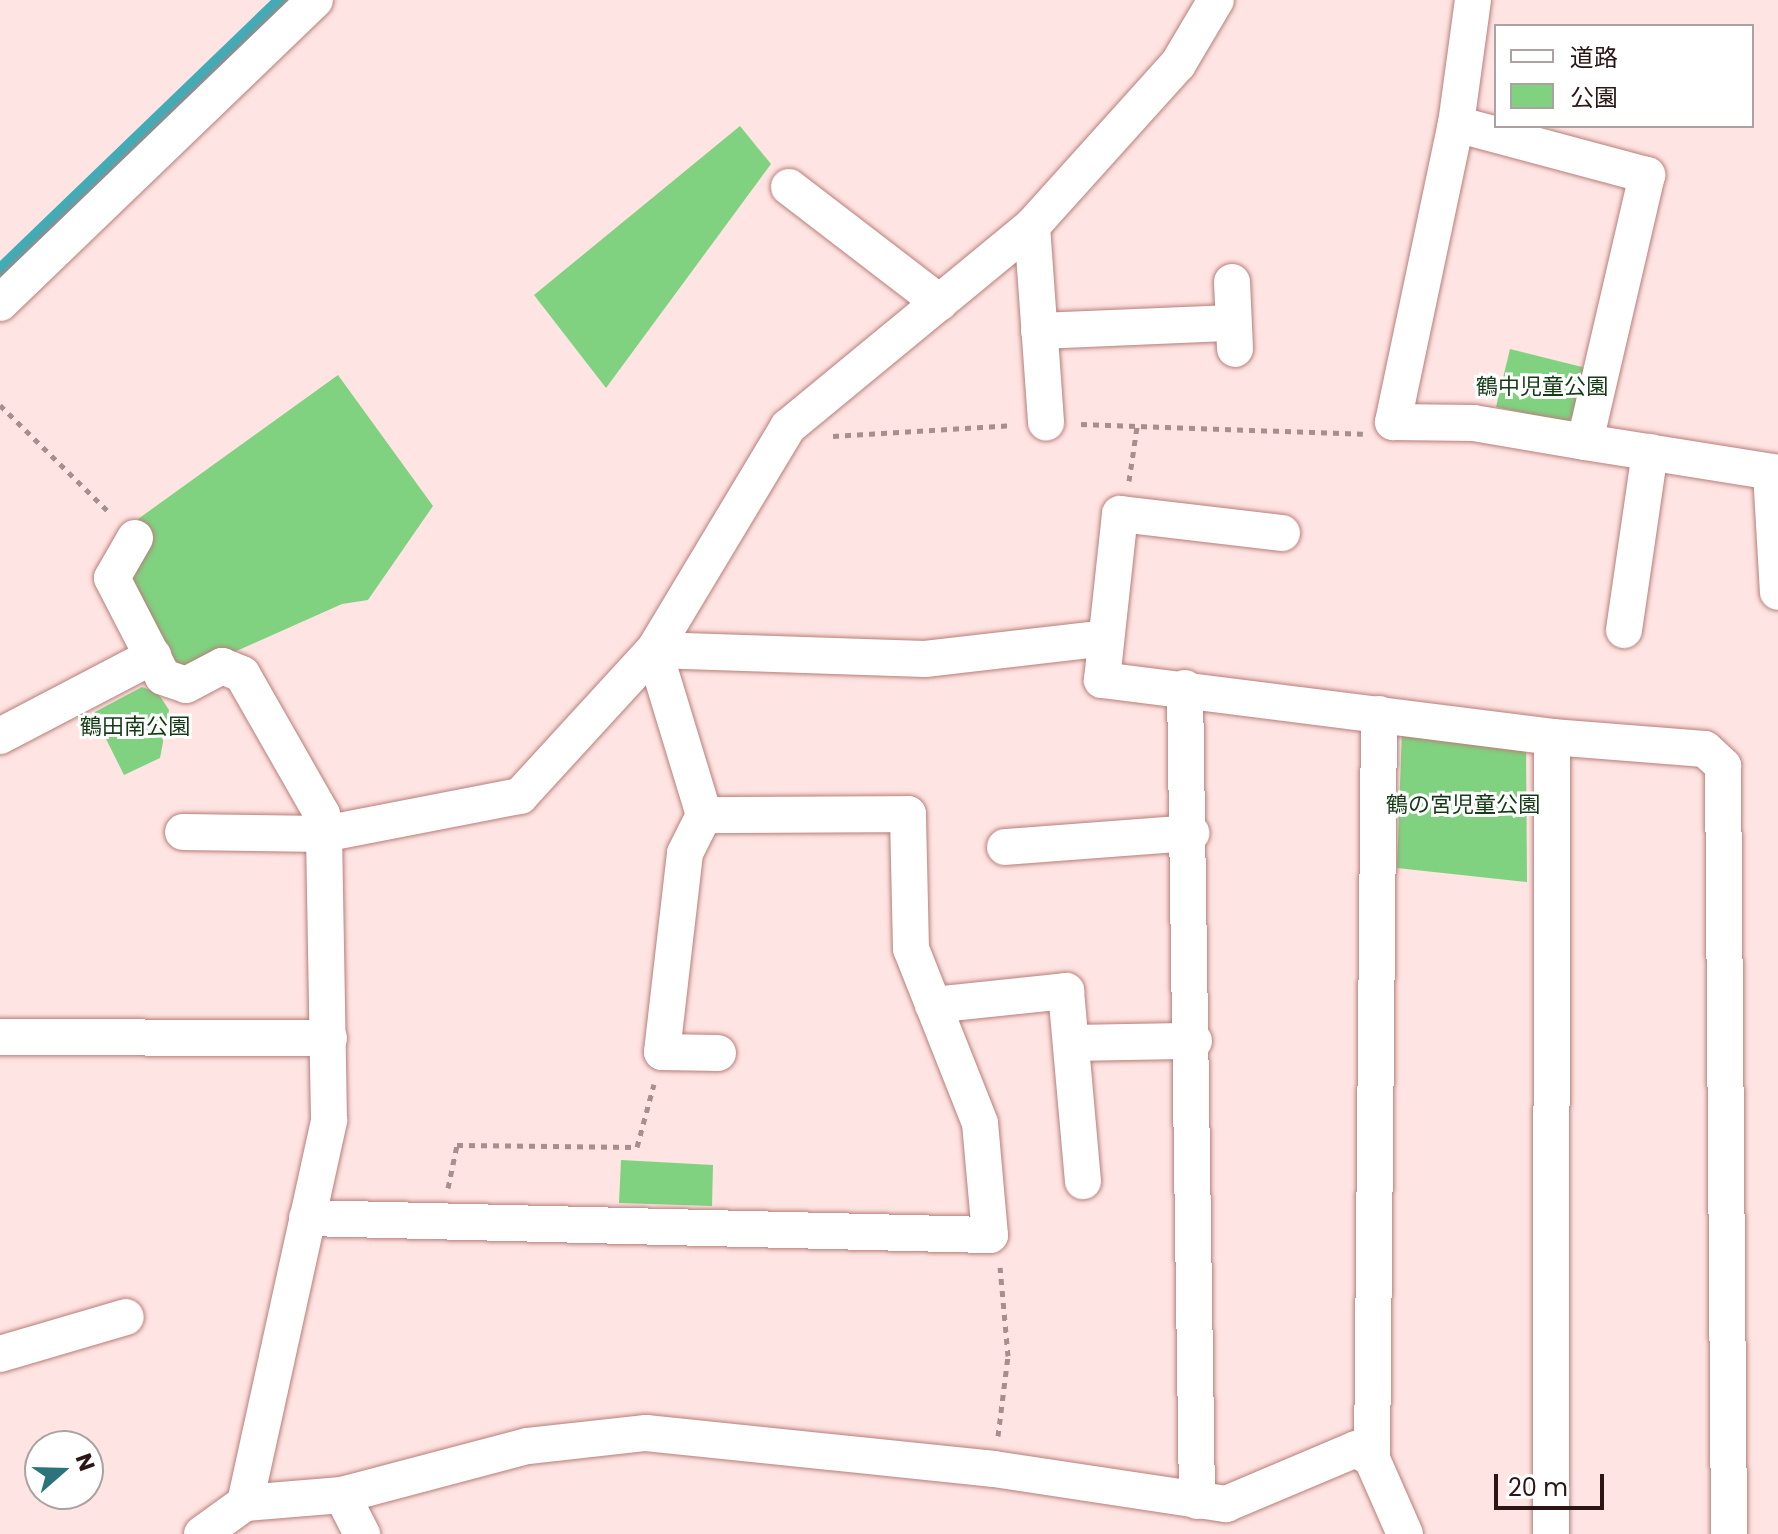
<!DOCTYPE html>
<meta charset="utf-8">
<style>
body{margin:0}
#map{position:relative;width:1778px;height:1534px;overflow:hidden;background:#fee4e2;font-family:Poppins,"Noto Sans JP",sans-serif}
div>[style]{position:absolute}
.green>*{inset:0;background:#80d281}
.water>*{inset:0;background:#42acb6}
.path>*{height:5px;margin-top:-2.5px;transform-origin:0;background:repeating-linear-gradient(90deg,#a78f8d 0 6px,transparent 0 12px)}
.roads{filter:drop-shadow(0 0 2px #b87e7a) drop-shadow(0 0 2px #b87e7a)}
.minor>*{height:36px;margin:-18px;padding:0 18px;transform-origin:18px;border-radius:18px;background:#fff}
span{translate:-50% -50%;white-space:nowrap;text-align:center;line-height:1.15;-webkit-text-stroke:6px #fff;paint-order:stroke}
.park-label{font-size:22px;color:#143a16}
.legend{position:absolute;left:1494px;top:24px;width:260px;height:104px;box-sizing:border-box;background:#fff;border:2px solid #aba2a1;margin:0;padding:10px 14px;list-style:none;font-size:24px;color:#2c1615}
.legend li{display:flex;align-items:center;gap:16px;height:40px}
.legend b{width:40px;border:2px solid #aba2a1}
.north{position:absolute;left:24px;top:1430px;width:80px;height:80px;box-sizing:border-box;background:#fff;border:2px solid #aba2a1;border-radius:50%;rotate:70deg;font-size:22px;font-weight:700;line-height:32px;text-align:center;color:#2c1615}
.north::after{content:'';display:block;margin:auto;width:28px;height:36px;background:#2b747b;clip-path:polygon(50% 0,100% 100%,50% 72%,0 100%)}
.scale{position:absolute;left:1494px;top:1474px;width:110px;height:36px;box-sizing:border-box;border:4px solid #2c1615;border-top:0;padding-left:10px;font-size:24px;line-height:28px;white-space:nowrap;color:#2c1615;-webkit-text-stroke:6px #fff;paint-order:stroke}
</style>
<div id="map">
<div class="green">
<i style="clip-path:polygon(740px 126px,771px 164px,606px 388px,534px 295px)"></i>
<i style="clip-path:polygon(1510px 349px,1590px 369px,1580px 408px,1567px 422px,1496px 407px)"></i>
<i style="clip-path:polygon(338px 375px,433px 506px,368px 600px,342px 604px,194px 670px,169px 663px,129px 575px,150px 534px,138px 519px)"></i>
<i style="clip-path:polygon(142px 687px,158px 693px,169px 710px,160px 758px,124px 775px,93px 713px)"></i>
<i style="clip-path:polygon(1402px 729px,1526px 742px,1527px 882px,1397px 868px)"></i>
<i style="clip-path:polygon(621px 1160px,713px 1165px,712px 1206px,619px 1203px)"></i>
</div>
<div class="water">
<i style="clip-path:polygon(271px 0,294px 0,0 285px,0 261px)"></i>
</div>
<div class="path">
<i style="left:0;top:405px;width:156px;rotate:44.5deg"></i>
<i style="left:1081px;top:424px;width:282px;rotate:2deg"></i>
<i style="left:833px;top:436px;width:178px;rotate:-3.5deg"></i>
<i style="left:1129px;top:481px;width:55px;rotate:-81.6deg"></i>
<i style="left:448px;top:1188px;width:44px;rotate:-78.2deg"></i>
<i style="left:457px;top:1145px;width:180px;rotate:0.6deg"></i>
<i style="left:637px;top:1147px;width:65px;rotate:-74.9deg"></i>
<i style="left:998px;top:1436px;width:81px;rotate:-82.9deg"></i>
<i style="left:1008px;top:1356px;width:89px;rotate:-95.1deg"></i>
</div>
<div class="roads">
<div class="minor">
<i style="left:1456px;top:124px;width:198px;rotate:15deg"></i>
<i style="left:1647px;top:175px;width:274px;rotate:103.1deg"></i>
<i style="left:1585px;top:442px;width:113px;rotate:-170.3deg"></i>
<i style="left:1474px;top:423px;width:81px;rotate:-179.3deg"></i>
<i style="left:1393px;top:422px;width:305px;rotate:-78.1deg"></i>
<i style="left:1456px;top:124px;width:125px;rotate:-82.2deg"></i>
<i style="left:789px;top:187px;width:190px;rotate:37.5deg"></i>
<i style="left:1032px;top:226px;width:197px;rotate:85.9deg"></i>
<i style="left:1232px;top:282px;width:67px;rotate:87.4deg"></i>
<i style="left:0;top:303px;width:437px;rotate:-43.9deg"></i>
<i style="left:1039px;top:331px;width:194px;rotate:-2.4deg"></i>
<i style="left:1585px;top:442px;width:195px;rotate:9.1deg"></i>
<i style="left:1771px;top:472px;width:120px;rotate:86.7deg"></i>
<i style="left:1282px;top:533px;width:163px;rotate:-173.3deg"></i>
<i style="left:1120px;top:514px;width:167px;rotate:96.2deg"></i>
<i style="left:1102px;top:680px;width:454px;rotate:7.2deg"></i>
<i style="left:1552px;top:737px;width:153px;rotate:4.5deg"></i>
<i style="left:1705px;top:749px;width:25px;rotate:43deg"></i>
<i style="left:1723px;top:766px;width:768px;rotate:89.55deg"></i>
<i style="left:135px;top:538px;width:46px;rotate:119.9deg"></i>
<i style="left:112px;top:578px;width:111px;rotate:62.7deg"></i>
<i style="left:163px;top:677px;width:24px;rotate:19deg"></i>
<i style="left:186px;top:685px;width:41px;rotate:-27.8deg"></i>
<i style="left:222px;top:666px;width:22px;rotate:22deg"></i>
<i style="left:242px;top:674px;width:161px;rotate:60.3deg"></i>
<i style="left:322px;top:814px;width:20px;rotate:84deg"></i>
<i style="left:324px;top:834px;width:141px;rotate:-179.2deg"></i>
<i style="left:1624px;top:630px;width:180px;rotate:-81.7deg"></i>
<i style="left:1185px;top:688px;width:813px;rotate:89.15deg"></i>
<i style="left:0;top:736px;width:173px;rotate:-27.6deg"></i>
<i style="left:1005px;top:847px;width:187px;rotate:-4.3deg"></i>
<i style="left:933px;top:1005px;width:134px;rotate:-6deg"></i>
<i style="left:1066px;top:991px;width:191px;rotate:84.9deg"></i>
<i style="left:0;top:1037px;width:329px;rotate:0.2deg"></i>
<i style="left:1075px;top:1043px;width:119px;rotate:-1deg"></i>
<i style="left:718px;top:1053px;width:56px;rotate:-179deg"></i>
<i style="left:662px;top:1052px;width:200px;rotate:-83.4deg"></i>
<i style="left:685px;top:853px;width:42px;rotate:-63.4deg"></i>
<i style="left:704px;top:815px;width:172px;rotate:-106.9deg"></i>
<i style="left:654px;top:650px;width:271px;rotate:1.9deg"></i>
<i style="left:925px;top:659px;width:182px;rotate:-6.6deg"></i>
<i style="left:307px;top:1218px;width:683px;rotate:1.43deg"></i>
<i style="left:990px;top:1235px;width:112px;rotate:-95.1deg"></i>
<i style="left:980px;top:1123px;width:187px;rotate:-111.6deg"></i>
<i style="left:911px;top:949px;width:135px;rotate:-91.3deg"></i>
<i style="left:908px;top:814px;width:204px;rotate:179.7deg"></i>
<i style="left:0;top:1354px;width:131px;rotate:-16.4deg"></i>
<i style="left:1372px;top:1459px;width:745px;rotate:-89.46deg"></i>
<i style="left:342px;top:1495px;width:44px;rotate:62.9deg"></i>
<i style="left:245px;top:1503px;width:392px;rotate:-77.6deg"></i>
<i style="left:329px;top:1120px;width:286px;rotate:-91deg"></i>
<i style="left:324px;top:834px;width:200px;rotate:-11deg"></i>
<i style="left:520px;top:796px;width:198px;rotate:-47.5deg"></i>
<i style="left:654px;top:650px;width:260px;rotate:-59deg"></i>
<i style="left:788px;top:427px;width:316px;rotate:-39.5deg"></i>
<i style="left:1032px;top:226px;width:218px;rotate:-48deg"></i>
<i style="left:1178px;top:64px;width:74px;rotate:-59.3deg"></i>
<i style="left:202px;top:1534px;width:53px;rotate:-35.8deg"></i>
<i style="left:245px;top:1503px;width:97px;rotate:-4.7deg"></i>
<i style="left:342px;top:1495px;width:192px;rotate:-14.8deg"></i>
<i style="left:528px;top:1446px;width:119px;rotate:-6.3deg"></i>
<i style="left:646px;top:1433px;width:350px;rotate:5.9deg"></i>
<i style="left:994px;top:1469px;width:235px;rotate:8.6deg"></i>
<i style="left:1226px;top:1504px;width:141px;rotate:-22.9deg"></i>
<i style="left:1356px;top:1449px;width:19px;rotate:32deg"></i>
<i style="left:1372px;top:1459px;width:82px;rotate:66.3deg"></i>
<i style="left:1551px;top:1534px;width:797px;rotate:-89.93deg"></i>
</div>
</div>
<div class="park-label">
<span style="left:1542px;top:387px">鶴中児童公園</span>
<span style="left:135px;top:727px">鶴田南公園</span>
<span style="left:1463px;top:805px">鶴の宮児童公園</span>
</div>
<ul class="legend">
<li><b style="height:10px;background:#fff"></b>道路</li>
<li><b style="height:22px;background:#80d281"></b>公園</li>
</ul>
<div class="north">N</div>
<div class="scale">20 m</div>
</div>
